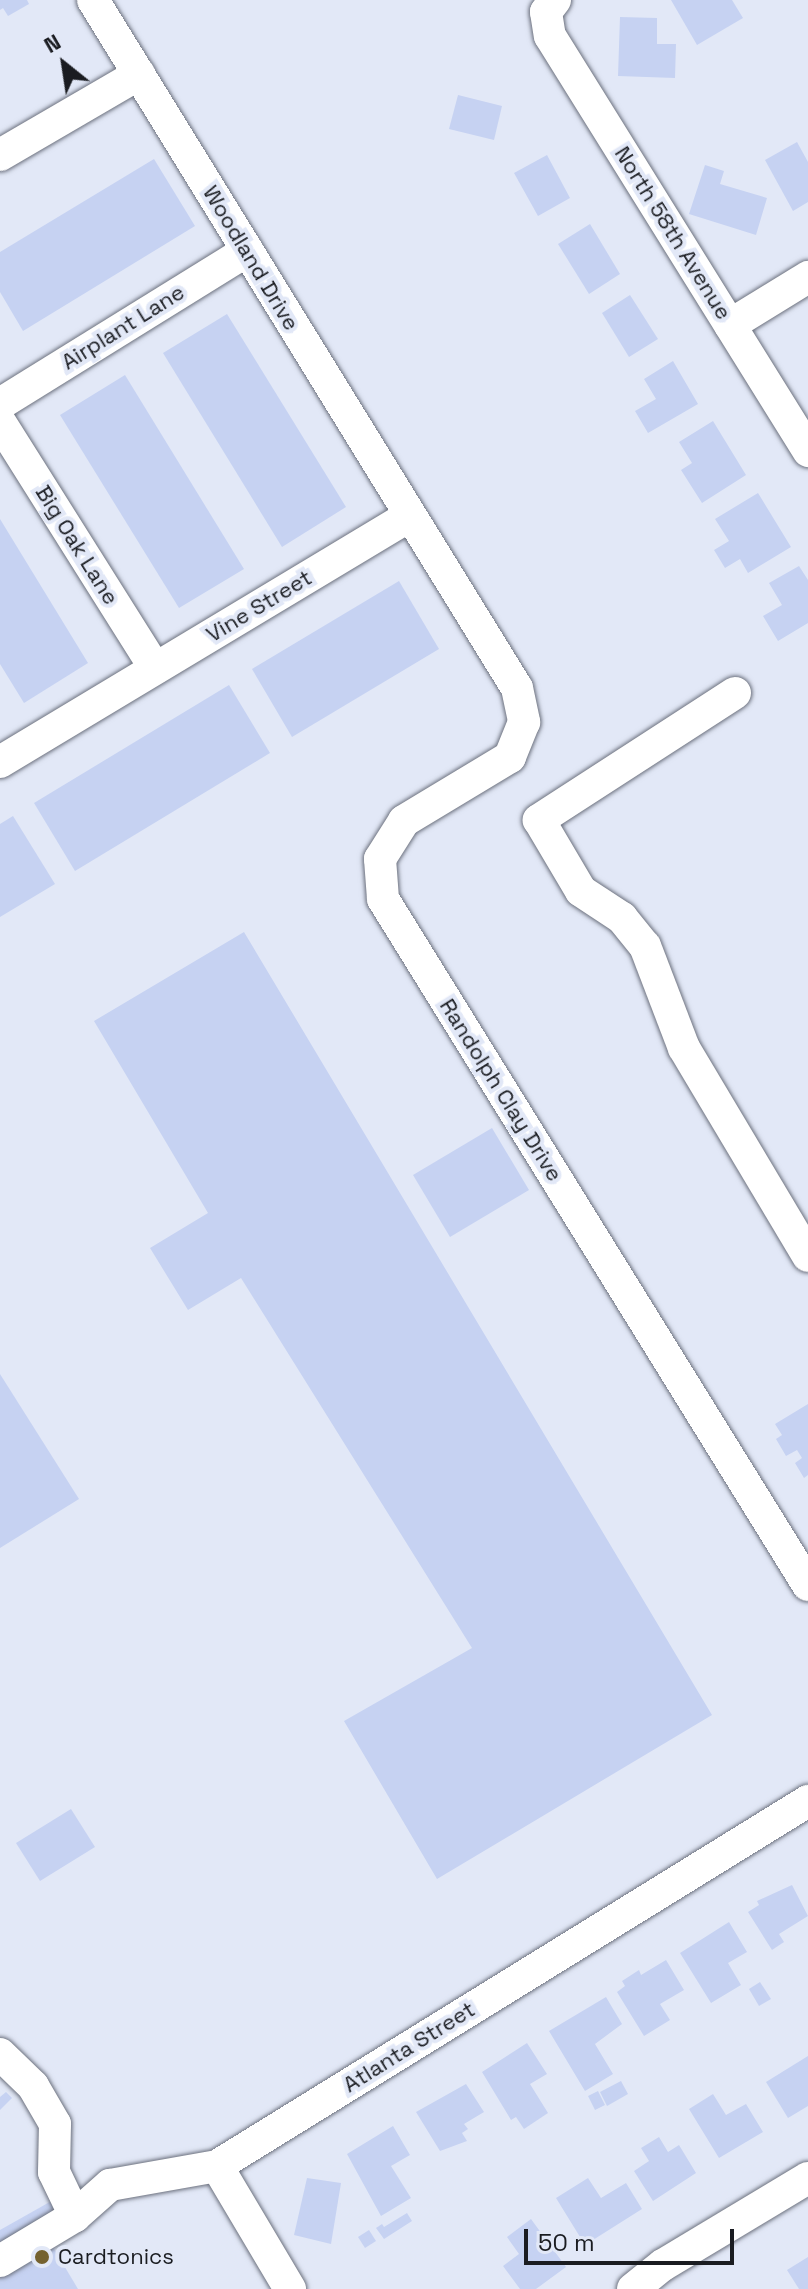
<!DOCTYPE html>
<style>
body{margin:0}
#map{position:relative;width:808px;height:2289px;overflow:hidden;background:#e2e8f7;font-family:"Space Grotesk",sans-serif}
div>[style]{position:absolute}
.building>*{inset:0;background:#c6d2f2}
.roads{filter:drop-shadow(0 0 2px #6c717e) drop-shadow(0 0 2px #6c717e)}
.minor>*{height:32px;margin:-16px;padding:0 16px;transform-origin:16px;border-radius:16px;background:#fff}
.dots>*{width:22px;height:22px;translate:-50% -50%;box-sizing:border-box;border:4px solid #e2e8f7;border-radius:50%}
span{translate:-50% -50%;white-space:nowrap;text-align:center;line-height:1.15;-webkit-text-stroke:8px #e2e8f7;paint-order:stroke}
.street-label{font-size:22px;color:#1a1c21}
.poi-label{font-size:22px;color:#1a1c21}
.left{translate:0 -50%;text-align:left}
.north{position:absolute;left:24px;top:24px;width:80px;height:80px;-webkit-text-stroke:6px #e2e8f7;paint-order:stroke;rotate:330deg;font-size:22px;font-weight:700;line-height:32px;text-align:center;color:#1a1c21}
.north::after{content:'';display:block;margin:auto;width:28px;height:36px;background:#1a1c21;clip-path:polygon(50% 0,100% 100%,50% 72%,0 100%)}
.scale{position:absolute;left:524px;top:2229px;width:210px;height:36px;box-sizing:border-box;border:4px solid #1a1c21;border-top:0;padding-left:10px;font-size:24px;line-height:28px;white-space:nowrap;color:#1a1c21;-webkit-text-stroke:6px #e2e8f7;paint-order:stroke}
</style>
<div id="map">
<div class="building">
<i style="clip-path:polygon(0 0,27px 0,29px 4px,8px 16px,3px 8px,0 10px)"></i>
<i style="clip-path:polygon(671px 0,732px 0,743px 18px,697px 45px)"></i>
<i style="clip-path:polygon(620px 17px,657px 18px,657px 44px,676px 44px,675px 78px,618px 76px)"></i>
<i style="clip-path:polygon(458px 95px,502px 106px,494px 140px,449px 129px)"></i>
<i style="clip-path:polygon(797px 142px,808px 162px,808px 202px,793px 211px,765px 160px)"></i>
<i style="clip-path:polygon(547px 155px,570px 198px,538px 216px,514px 173px)"></i>
<i style="clip-path:polygon(154px 159px,195px 226px,23px 331px,0 292px,0 252px)"></i>
<i style="clip-path:polygon(705px 165px,724px 171px,720px 184px,767px 198px,756px 235px,689px 214px)"></i>
<i style="clip-path:polygon(590px 224px,620px 274px,589px 294px,558px 244px)"></i>
<i style="clip-path:polygon(630px 295px,658px 339px,629px 357px,602px 313px)"></i>
<i style="clip-path:polygon(227px 314px,346px 507px,282px 547px,163px 353px)"></i>
<i style="clip-path:polygon(673px 361px,698px 404px,648px 433px,635px 411px,656px 399px,644px 379px)"></i>
<i style="clip-path:polygon(125px 375px,244px 569px,179px 608px,60px 415px)"></i>
<i style="clip-path:polygon(713px 421px,746px 475px,702px 503px,681px 470px,692px 463px,679px 442px)"></i>
<i style="clip-path:polygon(758px 493px,791px 547px,748px 573px,740px 559px,725px 568px,714px 550px,729px 541px,715px 519px)"></i>
<i style="clip-path:polygon(0 519px,88px 663px,24px 703px,0 664px)"></i>
<i style="clip-path:polygon(799px 566px,808px 580px,808px 623px,778px 641px,763px 616px,782px 605px,769px 583px)"></i>
<i style="clip-path:polygon(399px 581px,439px 649px,292px 737px,252px 669px)"></i>
<i style="clip-path:polygon(229px 685px,270px 753px,75px 871px,34px 803px)"></i>
<i style="clip-path:polygon(13px 816px,55px 884px,0 917px,0 824px)"></i>
<i style="clip-path:polygon(244px 932px,712px 1715px,437px 1879px,344px 1721px,472px 1648px,241px 1278px,188px 1310px,150px 1248px,208px 1213px,94px 1021px)"></i>
<i style="clip-path:polygon(492px 1128px,529px 1190px,450px 1237px,413px 1175px)"></i>
<i style="clip-path:polygon(0 1374px,79px 1499px,0 1548px)"></i>
<i style="clip-path:polygon(808px 1404px,808px 1475px,804px 1478px,795px 1463px,802px 1458px,797px 1450px,786px 1456px,776px 1439px,782px 1435px,775px 1424px)"></i>
<i style="clip-path:polygon(71px 1809px,95px 1847px,40px 1881px,16px 1843px)"></i>
<i style="clip-path:polygon(792px 1885px,808px 1916px,779px 1934px,784px 1942px,772px 1950px,748px 1912px,759px 1905px,757px 1901px)"></i>
<i style="clip-path:polygon(729px 1922px,747px 1952px,728px 1963px,741px 1985px,711px 2003px,680px 1953px)"></i>
<i style="clip-path:polygon(666px 1960px,684px 1990px,660px 2004px,670px 2020px,644px 2036px,617px 1992px,625px 1986px,622px 1981px,639px 1970px,641px 1975px)"></i>
<i style="clip-path:polygon(760px 1982px,771px 1999px,759px 2006px,749px 1989px)"></i>
<i style="clip-path:polygon(606px 1997px,622px 2024px,595px 2044px,613px 2074px,585px 2091px,549px 2031px)"></i>
<i style="clip-path:polygon(527px 2043px,547px 2074px,530px 2084px,548px 2113px,524px 2129px,516px 2117px,511px 2120px,482px 2072px)"></i>
<i style="clip-path:polygon(808px 2056px,808px 2106px,788px 2118px,766px 2082px)"></i>
<i style="clip-path:polygon(621px 2081px,628px 2094px,607px 2106px,600px 2092px)"></i>
<i style="clip-path:polygon(466px 2084px,484px 2112px,464px 2124px,468px 2129px,462px 2133px,467px 2141px,440px 2151px,416px 2112px)"></i>
<i style="clip-path:polygon(598px 2091px,605px 2105px,595px 2110px,588px 2096px)"></i>
<i style="clip-path:polygon(6px 2092px,12px 2098px,0 2110px,0 2097px)"></i>
<i style="clip-path:polygon(713px 2094px,726px 2115px,746px 2104px,763px 2132px,719px 2158px,689px 2109px)"></i>
<i style="clip-path:polygon(393px 2126px,410px 2155px,391px 2166px,411px 2198px,381px 2216px,347px 2154px)"></i>
<i style="clip-path:polygon(659px 2137px,668px 2152px,679px 2145px,696px 2173px,653px 2201px,634px 2171px,649px 2161px,641px 2148px)"></i>
<i style="clip-path:polygon(307px 2178px,341px 2183px,331px 2244px,294px 2235px)"></i>
<i style="clip-path:polygon(588px 2178px,601px 2198px,626px 2183px,642px 2209px,585px 2245px,556px 2198px)"></i>
<i style="clip-path:polygon(55px 2199px,64px 2212px,0 2258px,0 2230px)"></i>
<i style="clip-path:polygon(407px 2213px,412px 2221px,384px 2239px,376px 2228px,382px 2224px,384px 2227px)"></i>
<i style="clip-path:polygon(531px 2219px,566px 2267px,536px 2289px,520px 2289px,503px 2266px,519px 2254px,507px 2237px)"></i>
<i style="clip-path:polygon(369px 2230px,376px 2241px,365px 2248px,358px 2237px)"></i>
<i style="clip-path:polygon(50px 2242px,78px 2289px,0 2289px,0 2272px)"></i>
<i style="clip-path:polygon(808px 2257px,808px 2289px,799px 2289px,787px 2270px)"></i>
</div>
<div class="roads">
<div class="minor">
<i style="left:93px;top:0;width:808px;rotate:58.36deg"></i>
<i style="left:517px;top:688px;width:35px;rotate:78deg"></i>
<i style="left:524px;top:722px;width:38px;rotate:112deg"></i>
<i style="left:510px;top:757px;width:124px;rotate:148.9deg"></i>
<i style="left:404px;top:821px;width:45px;rotate:122.3deg"></i>
<i style="left:380px;top:859px;width:40px;rotate:85.7deg"></i>
<i style="left:383px;top:899px;width:807px;rotate:58.22deg"></i>
<i style="left:555px;top:0;width:15px;rotate:127deg"></i>
<i style="left:546px;top:12px;width:24px;rotate:81deg"></i>
<i style="left:550px;top:36px;width:489px;rotate:58.1deg"></i>
<i style="left:0;top:155px;width:161px;rotate:-30.2deg"></i>
<i style="left:730px;top:325px;width:92px;rotate:-31.6deg"></i>
<i style="left:0;top:404px;width:291px;rotate:-31.8deg"></i>
<i style="left:0;top:422px;width:291px;rotate:57.8deg"></i>
<i style="left:735px;top:693px;width:234px;rotate:147.1deg"></i>
<i style="left:539px;top:820px;width:82px;rotate:59.4deg"></i>
<i style="left:581px;top:891px;width:49px;rotate:33.4deg"></i>
<i style="left:622px;top:918px;width:36px;rotate:51deg"></i>
<i style="left:645px;top:946px;width:109px;rotate:69.1deg"></i>
<i style="left:684px;top:1048px;width:242px;rotate:59.2deg"></i>
<i style="left:0;top:762px;width:478px;rotate:-31deg"></i>
<i style="left:0;top:2054px;width:46px;rotate:44.1deg"></i>
<i style="left:33px;top:2086px;width:44px;rotate:59.9deg"></i>
<i style="left:55px;top:2124px;width:48px;rotate:91.2deg"></i>
<i style="left:54px;top:2172px;width:49px;rotate:64.5deg"></i>
<i style="left:217px;top:2166px;width:143px;rotate:59.3deg"></i>
<i style="left:0;top:2261px;width:87px;rotate:-31deg"></i>
<i style="left:75px;top:2216px;width:47px;rotate:-41.5deg"></i>
<i style="left:110px;top:2185px;width:109px;rotate:-10.1deg"></i>
<i style="left:217px;top:2166px;width:695px;rotate:-31.7deg"></i>
<i style="left:633px;top:2289px;width:38px;rotate:-39deg"></i>
<i style="left:663px;top:2265px;width:169px;rotate:-31deg"></i>
</div>
</div>
<div class="dots">
<i style="left:42px;top:2257px;background:#756230"></i>
</div>
<div class="street-label">
<span style="left:673px;top:233px;rotate:58deg">North 58th Avenue</span>
<span style="left:251px;top:258px;rotate:59deg">Woodland Drive</span>
<span style="left:123px;top:327px;rotate:-32deg">Airplant Lane</span>
<span style="left:77px;top:545px;rotate:58deg">Big Oak Lane</span>
<span style="left:259px;top:606px;rotate:-31deg">Vine Street</span>
<span style="left:501px;top:1090px;rotate:58deg">Randolph Clay Drive</span>
<span style="left:409px;top:2047px;rotate:-32deg">Atlanta Street</span>
</div>
<div class="poi-label">
<span class="left" style="left:58px;top:2257px">Cardtonics</span>
</div>
<div class="north">N</div>
<div class="scale">50 m</div>
</div>
